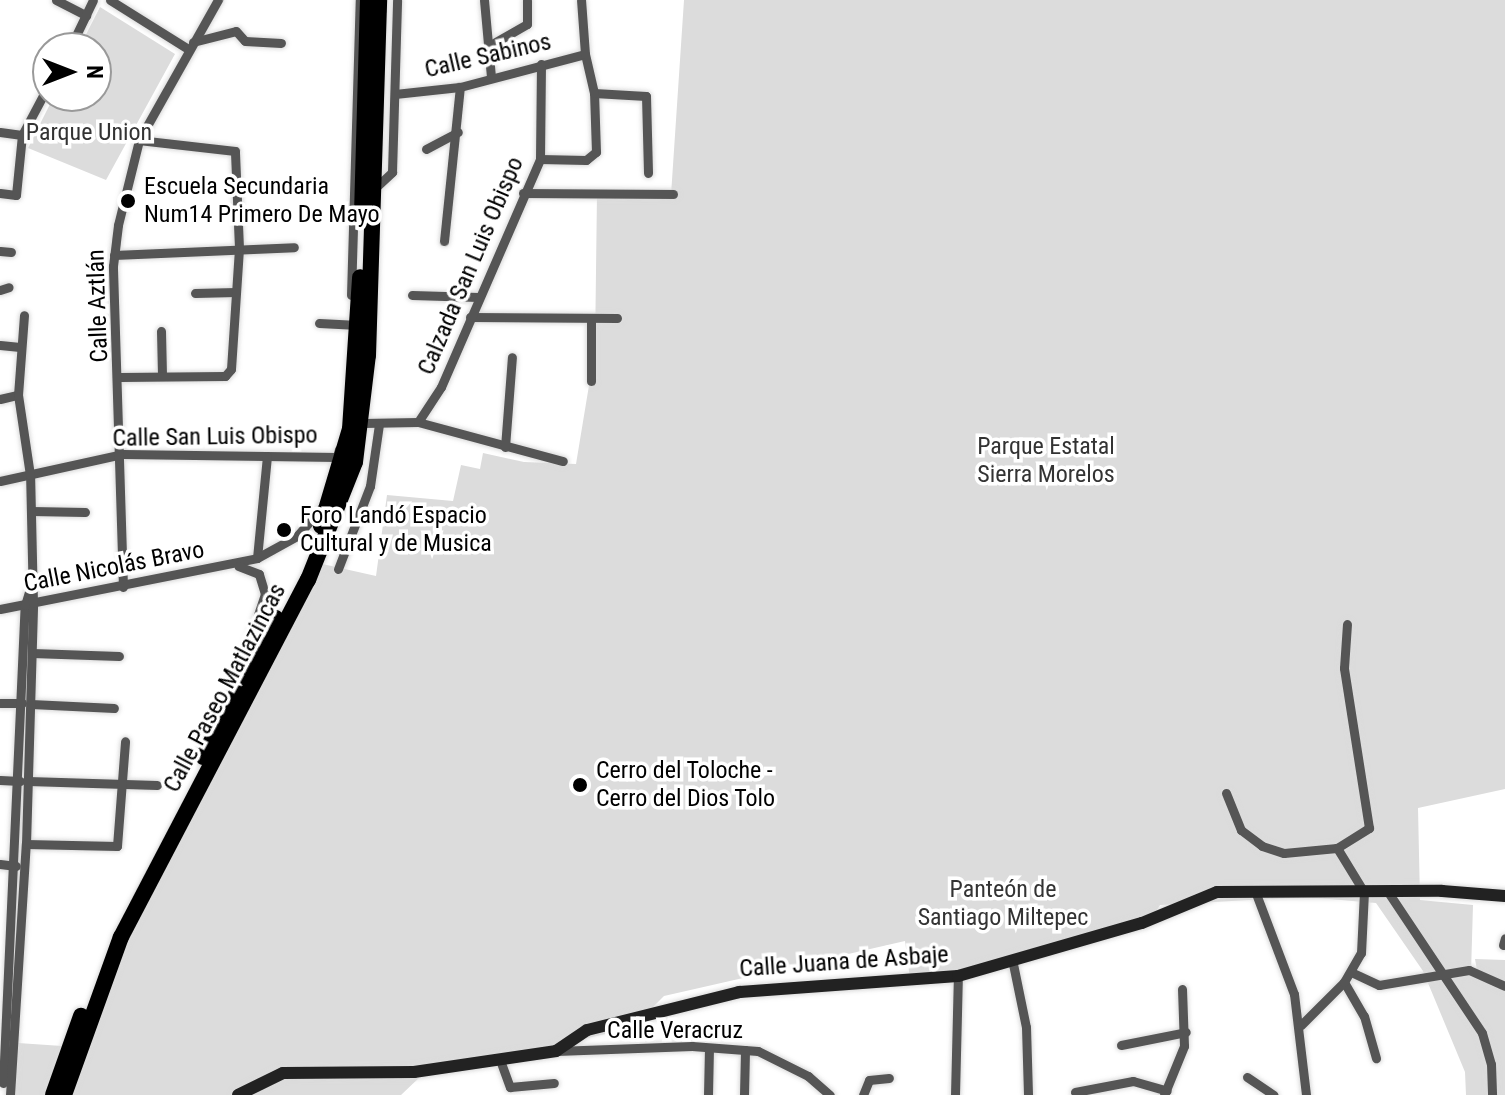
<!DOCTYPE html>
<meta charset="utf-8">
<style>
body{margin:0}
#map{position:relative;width:1505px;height:1095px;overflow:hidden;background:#fff;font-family:"Roboto Condensed",sans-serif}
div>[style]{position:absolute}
.green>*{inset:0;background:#dcdcdc}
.roads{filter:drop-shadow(0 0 2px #dbdbdb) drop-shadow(0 0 2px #dbdbdb)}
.street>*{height:9px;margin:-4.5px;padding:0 4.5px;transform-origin:4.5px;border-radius:4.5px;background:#555}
.secondary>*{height:12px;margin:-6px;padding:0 6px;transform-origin:6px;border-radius:6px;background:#222}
.highway>*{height:16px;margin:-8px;padding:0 8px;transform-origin:8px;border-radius:8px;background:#000}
.dots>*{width:22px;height:22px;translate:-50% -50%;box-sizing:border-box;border:4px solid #fff;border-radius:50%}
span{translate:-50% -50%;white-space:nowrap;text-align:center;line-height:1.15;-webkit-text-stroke:7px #fff;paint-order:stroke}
.street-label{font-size:24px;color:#000}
.park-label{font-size:24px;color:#333}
.poi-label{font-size:24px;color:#000}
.left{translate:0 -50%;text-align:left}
.north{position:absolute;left:32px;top:32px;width:80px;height:80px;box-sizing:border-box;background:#fff;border:2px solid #999;border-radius:50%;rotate:90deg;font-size:22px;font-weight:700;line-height:32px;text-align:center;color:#000}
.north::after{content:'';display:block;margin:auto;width:28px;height:36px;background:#000;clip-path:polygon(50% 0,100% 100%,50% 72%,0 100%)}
</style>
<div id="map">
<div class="green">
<i style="clip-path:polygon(684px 0,1505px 0,1505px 789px,1418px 808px,1420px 900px,1473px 905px,1471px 973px,1478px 976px,1475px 959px,1505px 960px,1505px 1095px,1466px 1095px,1465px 1072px,1423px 971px,1376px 903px,1306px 897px,1160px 905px,1151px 920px,982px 966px,910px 979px,905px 941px,664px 996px,632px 1028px,422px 1075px,401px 1095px,56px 1095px,132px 897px,309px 561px,376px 576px,387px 495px,453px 501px,461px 465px,480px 469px,483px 453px,524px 462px,576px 464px,595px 349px,597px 193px,671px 195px)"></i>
<i style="clip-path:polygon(100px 7px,175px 54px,106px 180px,28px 148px,54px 96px,96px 96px,96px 48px,79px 48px)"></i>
<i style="clip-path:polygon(18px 1043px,62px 1046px,45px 1095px,15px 1095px)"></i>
</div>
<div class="roads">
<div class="street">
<i style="left:56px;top:0;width:34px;rotate:27deg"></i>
<i style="left:110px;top:0;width:92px;rotate:32.1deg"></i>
<i style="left:484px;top:0;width:77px;rotate:84.8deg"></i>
<i style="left:193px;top:42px;width:44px;rotate:-14.3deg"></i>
<i style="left:236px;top:31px;width:13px;rotate:48deg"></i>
<i style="left:245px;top:41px;width:36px;rotate:3deg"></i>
<i style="left:487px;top:47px;width:46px;rotate:-29.9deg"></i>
<i style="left:527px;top:24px;width:24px;rotate:-90deg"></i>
<i style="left:70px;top:48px;width:53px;rotate:-64.4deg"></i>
<i style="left:594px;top:93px;width:52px;rotate:3.3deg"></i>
<i style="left:646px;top:96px;width:77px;rotate:88.5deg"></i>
<i style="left:395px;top:94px;width:65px;rotate:-6.1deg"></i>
<i style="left:460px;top:87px;width:129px;rotate:-14.8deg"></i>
<i style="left:0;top:132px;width:22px;rotate:8deg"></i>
<i style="left:426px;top:149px;width:36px;rotate:-28deg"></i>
<i style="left:540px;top:159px;width:46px;rotate:1.2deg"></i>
<i style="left:586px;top:160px;width:13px;rotate:-39deg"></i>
<i style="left:596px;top:152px;width:59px;rotate:-91.9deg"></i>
<i style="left:594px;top:93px;width:40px;rotate:-103deg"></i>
<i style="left:585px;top:54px;width:54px;rotate:-94.2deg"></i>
<i style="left:374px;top:189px;width:25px;rotate:-43deg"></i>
<i style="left:392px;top:172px;width:172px;rotate:-88.3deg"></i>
<i style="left:0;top:193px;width:16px;rotate:7deg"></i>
<i style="left:16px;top:195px;width:60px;rotate:-84.3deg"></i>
<i style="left:22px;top:135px;width:55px;rotate:-62deg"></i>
<i style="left:523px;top:193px;width:150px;rotate:0.4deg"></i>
<i style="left:444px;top:241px;width:155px;rotate:-84.1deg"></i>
<i style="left:0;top:251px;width:11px;rotate:5deg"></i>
<i style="left:114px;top:255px;width:180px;rotate:-2.5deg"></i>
<i style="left:0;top:290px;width:9px;rotate:-18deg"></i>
<i style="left:195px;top:293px;width:41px;rotate:-1.4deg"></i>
<i style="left:351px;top:295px;width:295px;rotate:-88.3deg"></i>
<i style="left:412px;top:295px;width:66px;rotate:1.7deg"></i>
<i style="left:470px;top:317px;width:147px;rotate:0.4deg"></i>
<i style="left:591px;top:318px;width:63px;rotate:90deg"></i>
<i style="left:319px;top:323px;width:39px;rotate:3deg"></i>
<i style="left:161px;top:331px;width:45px;rotate:88.7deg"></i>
<i style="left:0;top:345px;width:20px;rotate:6deg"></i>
<i style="left:120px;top:377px;width:105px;rotate:-0.5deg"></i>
<i style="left:225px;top:376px;width:9px;rotate:-49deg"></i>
<i style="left:231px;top:369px;width:121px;rotate:-86.2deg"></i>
<i style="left:239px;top:248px;width:97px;rotate:-92.4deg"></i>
<i style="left:235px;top:151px;width:97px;rotate:-173.5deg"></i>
<i style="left:0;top:399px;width:18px;rotate:-13deg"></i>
<i style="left:418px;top:422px;width:150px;rotate:15.1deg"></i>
<i style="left:363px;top:423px;width:55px;rotate:-1deg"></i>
<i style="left:418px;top:422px;width:42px;rotate:-56.7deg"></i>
<i style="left:441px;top:387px;width:249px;rotate:-66.5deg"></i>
<i style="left:540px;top:159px;width:95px;rotate:-89.4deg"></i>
<i style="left:505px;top:447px;width:90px;rotate:-85.6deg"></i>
<i style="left:0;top:481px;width:126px;rotate:-12.4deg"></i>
<i style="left:123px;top:454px;width:214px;rotate:0.8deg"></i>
<i style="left:337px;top:457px;width:8px;rotate:-76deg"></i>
<i style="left:31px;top:511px;width:54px;rotate:1.1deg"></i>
<i style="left:257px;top:558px;width:102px;rotate:-84.4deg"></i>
<i style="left:338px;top:569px;width:89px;rotate:-68.9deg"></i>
<i style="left:370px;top:486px;width:63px;rotate:-81.7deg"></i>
<i style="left:123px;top:587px;width:321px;rotate:-91.8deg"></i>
<i style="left:113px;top:266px;width:41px;rotate:-83deg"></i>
<i style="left:118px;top:225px;width:88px;rotate:-76.1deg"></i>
<i style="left:139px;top:140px;width:161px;rotate:-60.6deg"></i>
<i style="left:0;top:609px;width:262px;rotate:-11.2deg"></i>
<i style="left:257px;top:558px;width:46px;rotate:-28.8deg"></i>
<i style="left:297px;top:536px;width:41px;rotate:-48.9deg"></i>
<i style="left:32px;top:653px;width:87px;rotate:2deg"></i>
<i style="left:233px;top:689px;width:100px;rotate:-71.4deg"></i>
<i style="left:265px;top:594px;width:21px;rotate:-107deg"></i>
<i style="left:259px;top:574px;width:22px;rotate:-159deg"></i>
<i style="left:0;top:703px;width:22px"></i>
<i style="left:31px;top:704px;width:83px;rotate:2.8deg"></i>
<i style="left:0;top:780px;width:20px;rotate:3deg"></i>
<i style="left:28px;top:781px;width:129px;rotate:1.8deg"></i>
<i style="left:1226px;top:793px;width:40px;rotate:68deg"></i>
<i style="left:1241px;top:830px;width:26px;rotate:37deg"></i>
<i style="left:1262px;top:846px;width:23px;rotate:18deg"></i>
<i style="left:1284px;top:853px;width:53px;rotate:-5.4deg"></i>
<i style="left:1337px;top:848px;width:38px;rotate:-32deg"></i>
<i style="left:1369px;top:828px;width:162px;rotate:-98.9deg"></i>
<i style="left:1344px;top:668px;width:44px;rotate:-86.1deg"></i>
<i style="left:26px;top:844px;width:91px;rotate:1.3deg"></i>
<i style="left:117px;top:846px;width:105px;rotate:-85.6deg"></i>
<i style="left:0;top:864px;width:16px;rotate:7deg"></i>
<i style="left:1255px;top:891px;width:110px;rotate:69.3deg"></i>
<i style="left:1294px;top:994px;width:102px;rotate:83.2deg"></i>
<i style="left:1388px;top:892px;width:169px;rotate:56.3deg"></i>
<i style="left:1482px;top:1033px;width:32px;rotate:74deg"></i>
<i style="left:1491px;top:1064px;width:31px;rotate:88deg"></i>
<i style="left:1503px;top:945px;width:7px;rotate:-74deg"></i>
<i style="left:1012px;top:959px;width:69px;rotate:78.4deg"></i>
<i style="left:1026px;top:1027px;width:68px;rotate:88.3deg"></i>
<i style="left:1351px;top:972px;width:31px;rotate:25deg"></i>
<i style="left:1379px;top:985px;width:91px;rotate:-9.5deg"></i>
<i style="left:1469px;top:970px;width:39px;rotate:24deg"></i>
<i style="left:1344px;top:982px;width:39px;rotate:60deg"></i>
<i style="left:1364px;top:1016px;width:44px;rotate:74.1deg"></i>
<i style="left:1301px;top:1025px;width:61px;rotate:-45deg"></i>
<i style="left:1344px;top:982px;width:34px;rotate:-60deg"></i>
<i style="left:1361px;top:953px;width:61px;rotate:-87.2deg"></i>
<i style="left:1364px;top:892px;width:52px;rotate:-121.5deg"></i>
<i style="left:1121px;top:1045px;width:66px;rotate:-11.3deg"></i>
<i style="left:556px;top:1051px;width:136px;rotate:-2.1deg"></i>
<i style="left:692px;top:1046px;width:66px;rotate:4.3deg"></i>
<i style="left:758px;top:1051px;width:56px;rotate:26.6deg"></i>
<i style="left:808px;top:1076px;width:29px;rotate:41deg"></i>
<i style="left:500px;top:1060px;width:29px;rotate:70deg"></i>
<i style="left:510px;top:1087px;width:44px;rotate:-5.2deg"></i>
<i style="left:1247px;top:1077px;width:32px;rotate:34deg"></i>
<i style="left:3px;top:1083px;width:479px;rotate:-87.4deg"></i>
<i style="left:25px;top:605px;width:14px;rotate:-73deg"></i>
<i style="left:1075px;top:1092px;width:59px;rotate:-10.7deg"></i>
<i style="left:1133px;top:1081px;width:35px;rotate:16deg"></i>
<i style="left:10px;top:1095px;width:252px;rotate:-86.4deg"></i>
<i style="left:26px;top:844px;width:241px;rotate:-88.3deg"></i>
<i style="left:33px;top:603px;width:128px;rotate:-91.3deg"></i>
<i style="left:30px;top:475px;width:81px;rotate:-98.5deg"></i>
<i style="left:18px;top:395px;width:80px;rotate:-85.7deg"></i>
<i style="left:708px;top:1095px;width:47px;rotate:-88.8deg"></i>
<i style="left:744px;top:1095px;width:45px;rotate:-88.7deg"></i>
<i style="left:863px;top:1095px;width:16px;rotate:-68deg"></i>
<i style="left:869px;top:1080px;width:20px;rotate:-6deg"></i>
<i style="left:955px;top:1095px;width:119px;rotate:-88.6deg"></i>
<i style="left:1164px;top:1095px;width:53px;rotate:-67.8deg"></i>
<i style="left:1184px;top:1046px;width:57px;rotate:-92deg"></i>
</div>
<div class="secondary">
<i style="left:238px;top:1095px;width:50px;rotate:-26.1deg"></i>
<i style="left:283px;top:1073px;width:131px;rotate:-0.4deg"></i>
<i style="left:414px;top:1072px;width:144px;rotate:-8.4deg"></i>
<i style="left:556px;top:1051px;width:37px;rotate:-34deg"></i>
<i style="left:587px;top:1030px;width:157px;rotate:-14deg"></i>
<i style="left:739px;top:992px;width:220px;rotate:-4.2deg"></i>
<i style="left:958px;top:976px;width:191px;rotate:-16.1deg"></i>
<i style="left:1142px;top:923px;width:81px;rotate:-22.5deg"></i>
<i style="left:1217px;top:892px;width:225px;rotate:-0.3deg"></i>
<i style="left:1442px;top:891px;width:63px;rotate:4.5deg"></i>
</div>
<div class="highway">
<i style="left:362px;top:214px;width:214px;rotate:-88.4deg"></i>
<i style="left:321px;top:526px;width:101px;rotate:-73.4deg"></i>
<i style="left:350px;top:429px;width:152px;rotate:-86.2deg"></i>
<i style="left:203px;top:757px;width:157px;rotate:-62.3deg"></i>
<i style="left:53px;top:1095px;width:84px;rotate:-70.5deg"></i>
<i style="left:64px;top:1095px;width:168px;rotate:-70.2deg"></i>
<i style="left:121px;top:937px;width:403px;rotate:-62.4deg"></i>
<i style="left:308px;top:580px;width:127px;rotate:-68.3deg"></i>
<i style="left:355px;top:462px;width:108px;rotate:-83.1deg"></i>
<i style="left:368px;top:355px;width:355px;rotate:-88.2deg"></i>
</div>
</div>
<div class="dots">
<i style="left:128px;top:201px;background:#000"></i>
<i style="left:284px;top:530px;background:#000"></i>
<i style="left:580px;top:785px;background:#000"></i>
</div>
<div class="street-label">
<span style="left:488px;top:56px;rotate:-13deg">Calle Sabinos</span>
<span style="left:471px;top:266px;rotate:-67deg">Calzada San Luis Obispo</span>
<span style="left:98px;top:306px;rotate:-92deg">Calle Aztlán</span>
<span style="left:215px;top:437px;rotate:-1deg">Calle San Luis Obispo</span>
<span style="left:114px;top:567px;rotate:-11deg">Calle Nicolás Bravo</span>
<span style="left:225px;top:688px;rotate:-62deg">Calle Paseo Matlazincas</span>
<span style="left:844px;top:962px;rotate:-4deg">Calle Juana de Asbaje</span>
<span style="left:675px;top:1031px">Calle Veracruz</span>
</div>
<div class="park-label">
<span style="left:89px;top:133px">Parque Union</span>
<span style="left:1046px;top:461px">Parque Estatal<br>Sierra Morelos</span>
<span style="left:1003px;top:904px">Panteón de<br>Santiago Miltepec</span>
</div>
<div class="poi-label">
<span class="left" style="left:144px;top:201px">Escuela Secundaria<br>Num14 Primero De Mayo</span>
<span class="left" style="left:300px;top:530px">Foro Landó Espacio<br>Cultural y de Musica</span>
<span class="left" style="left:596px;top:785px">Cerro del Toloche -<br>Cerro del Dios Tolo</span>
</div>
<div class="north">N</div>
</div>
